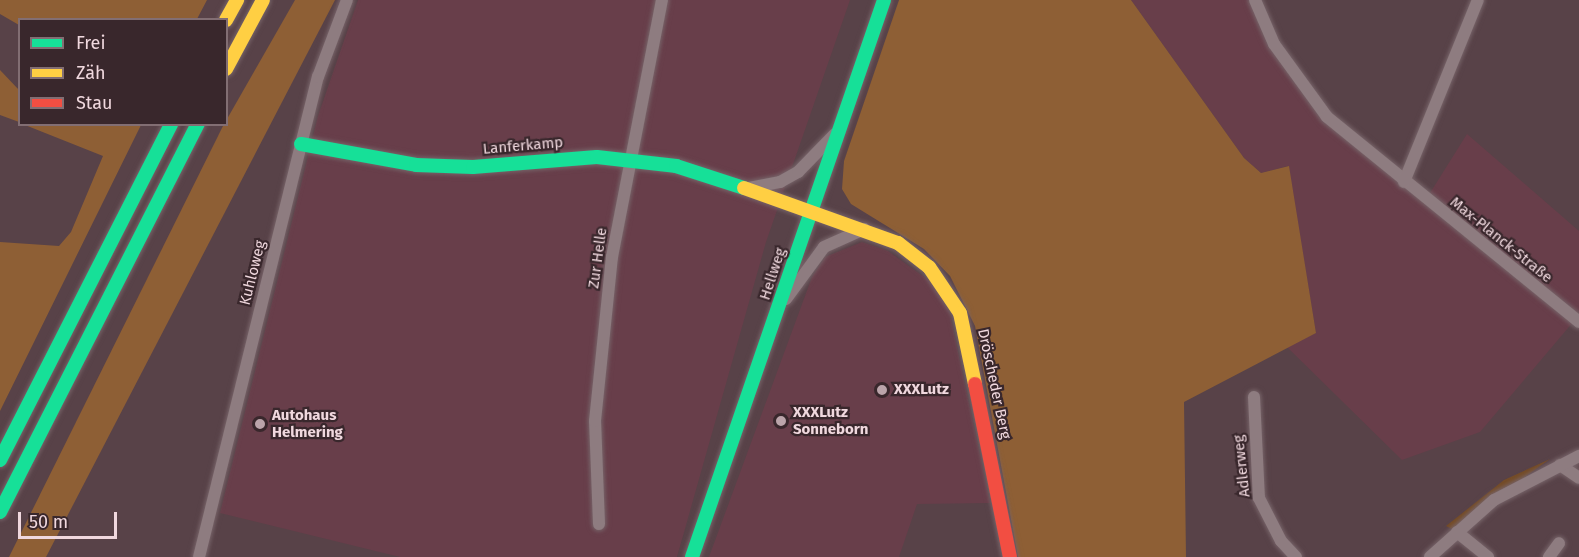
<!DOCTYPE html>
<meta charset="utf-8">
<style>
body{margin:0}
#map{position:relative;width:1579px;height:557px;overflow:hidden;background:#584248;font-family:"Fira Sans",sans-serif}
div>[style]{position:absolute}
.built>*{inset:0;background:#683e4a}
.green>*{inset:0;background:#754c27}
.forest>*{inset:0;background:#8e5f35}
.roads{filter:drop-shadow(0 0 2px #766368) drop-shadow(0 0 2px #766368)}
.street>*{height:12px;margin:-6px;padding:0 6px;transform-origin:6px;border-radius:6px;background:#8e7c80}
.fast>*{height:14px;margin:-7px;padding:0 7px;transform-origin:7px;border-radius:7px;background:#16e098}
.slow>*{height:14px;margin:-7px;padding:0 7px;transform-origin:7px;border-radius:7px;background:#ffcf43}
.jam>*{height:14px;margin:-7px;padding:0 7px;transform-origin:7px;border-radius:7px;background:#f24e42}
.dots>*{width:16px;height:16px;translate:-50% -50%;box-sizing:border-box;border:3px solid #39272c;border-radius:50%}
span{translate:-50% -50%;white-space:nowrap;text-align:center;line-height:1.15;-webkit-text-stroke:4.5px #39272c;paint-order:stroke}
.street-label{font-size:15px;color:#f0d8de}
.poi-label{font-size:15px;color:#f0d8de;font-weight:700}
.left{translate:0 -50%;text-align:left}
.legend{position:absolute;left:18px;top:18px;width:210px;height:108px;box-sizing:border-box;background:#39272c;border:2px solid #826e73;margin:0;padding:8px 10px;list-style:none;font-size:18px;color:#f0d8de}
.legend li{display:flex;align-items:center;gap:12px;height:30px}
.legend b{width:30px;border:2px solid #826e73}
.scale{position:absolute;left:18px;top:512px;width:99px;height:27px;box-sizing:border-box;border:3px solid #f0d8de;border-top:0;padding-left:8px;font-size:18px;line-height:21px;white-space:nowrap;color:#f0d8de;-webkit-text-stroke:4px #39272c;paint-order:stroke}
</style>
<div id="map">
<div class="built">
<i style="clip-path:polygon(358px 0,850px 0,766px 242px,677px 557px,400px 557px,220px 513px,318px 116px)"></i>
<i style="clip-path:polygon(1131px 0,1253px 0,1303px 92px,1425px 201px,1467px 134px,1579px 231px,1579px 315px,1480px 432px,1402px 460px,1287px 347px,1316px 333px,1288px 166px,1261px 173px,1244px 158px)"></i>
<i style="clip-path:polygon(862px 242px,888px 251px,931px 282px,949px 310px,990px 503px,917px 504px,899px 557px,709px 557px,812px 277px,825px 257px)"></i>
</div>
<div class="green">
<i style="clip-path:polygon(1550px 459px,1452px 529px,1446px 526px,1504px 480px)"></i>
</div>
<div class="forest">
<i style="clip-path:polygon(0 0,207px 0,197px 19px,20px 20px,19px 25px,0 14px)"></i>
<i style="clip-path:polygon(295px 0,335px 0,46px 557px,9px 557px,223px 126px)"></i>
<i style="clip-path:polygon(899px 0,1131px 0,1244px 158px,1261px 173px,1289px 166px,1316px 333px,1184px 402px,1186px 557px,1018px 557px,975px 326px,950px 276px,924px 249px,851px 204px,842px 189px,844px 161px)"></i>
<i style="clip-path:polygon(0 70px,19px 90px,19px 122px,0 115px)"></i>
<i style="clip-path:polygon(25px 125px,141px 125px,0 411px,0 242px,59px 246px,71px 232px,103px 156px)"></i>
</div>
<div class="roads">
<div class="street">
<i style="left:1255px;top:0;width:48px;rotate:66.6deg"></i>
<i style="left:1274px;top:44px;width:90px;rotate:54deg"></i>
<i style="left:1327px;top:117px;width:325px;rotate:39.1deg"></i>
<i style="left:1404px;top:182px;width:196px;rotate:-67.9deg"></i>
<i style="left:749px;top:188px;width:32px;rotate:-11deg"></i>
<i style="left:780px;top:182px;width:21px;rotate:-29deg"></i>
<i style="left:798px;top:172px;width:53px;rotate:-45.8deg"></i>
<i style="left:786px;top:299px;width:64px;rotate:-53.8deg"></i>
<i style="left:824px;top:247px;width:44px;rotate:-24.2deg"></i>
<i style="left:1254px;top:397px;width:101px;rotate:87.2deg"></i>
<i style="left:1259px;top:498px;width:48px;rotate:62.9deg"></i>
<i style="left:1281px;top:541px;width:22px;rotate:47deg"></i>
<i style="left:1560px;top:465px;width:23px;rotate:34deg"></i>
<i style="left:599px;top:524px;width:103px;rotate:-92.2deg"></i>
<i style="left:595px;top:421px;width:165px;rotate:-84.1deg"></i>
<i style="left:612px;top:257px;width:262px;rotate:-79deg"></i>
<i style="left:1457px;top:532px;width:40px;rotate:39deg"></i>
<i style="left:199px;top:557px;width:495px;rotate:-76.1deg"></i>
<i style="left:318px;top:77px;width:82px;rotate:-69.4deg"></i>
<i style="left:1430px;top:557px;width:86px;rotate:-41.7deg"></i>
<i style="left:1494px;top:500px;width:96px;rotate:-27.4deg"></i>
<i style="left:1549px;top:557px;width:17px;rotate:-54deg"></i>
</div>
<div class="fast">
<i style="left:301px;top:144px;width:117px;rotate:10.3deg"></i>
<i style="left:416px;top:165px;width:57px;rotate:2deg"></i>
<i style="left:473px;top:167px;width:124px;rotate:-4.6deg"></i>
<i style="left:597px;top:157px;width:80px;rotate:6.5deg"></i>
<i style="left:676px;top:166px;width:71px;rotate:17.9deg"></i>
<i style="left:0;top:460px;width:377px;rotate:-63deg"></i>
<i style="left:0;top:512px;width:436px;rotate:-63deg"></i>
<i style="left:692px;top:557px;width:589px;rotate:-70.98deg"></i>
</div>
<div class="slow">
<i style="left:226px;top:20px;width:23px;rotate:-61deg"></i>
<i style="left:226px;top:69px;width:78px;rotate:-61.8deg"></i>
<i style="left:744px;top:188px;width:164px;rotate:19.7deg"></i>
<i style="left:898px;top:243px;width:39px;rotate:38deg"></i>
<i style="left:929px;top:267px;width:55px;rotate:56deg"></i>
<i style="left:960px;top:313px;width:73px;rotate:78.1deg"></i>
</div>
<div class="jam">
<i style="left:975px;top:384px;width:177px;rotate:78.6deg"></i>
</div>
</div>
<div class="dots">
<i style="left:882px;top:390px;background:#bba4aa"></i>
<i style="left:781px;top:421px;background:#bba4aa"></i>
<i style="left:260px;top:424px;background:#bba4aa"></i>
</div>
<div class="street-label">
<span style="left:523px;top:146px;rotate:-5deg">Lanferkamp</span>
<span style="left:1501px;top:240px;rotate:39deg">Max-Planck-Straße</span>
<span style="left:598px;top:258px;rotate:-82deg">Zur Helle</span>
<span style="left:253px;top:273px;rotate:-76deg">Kuhloweg</span>
<span style="left:773px;top:274px;rotate:-72deg">Hellweg</span>
<span style="left:994px;top:384px;rotate:78deg">Dröscheder Berg</span>
<span style="left:1242px;top:466px;rotate:-96deg">Adlerweg</span>
</div>
<div class="poi-label">
<span class="left" style="left:894px;top:390px">XXXLutz</span>
<span class="left" style="left:793px;top:421px">XXXLutz<br>Sonneborn</span>
<span class="left" style="left:272px;top:424px">Autohaus<br>Helmering</span>
</div>
<ul class="legend">
<li><b style="height:8px;background:#16e098"></b>Frei</li>
<li><b style="height:8px;background:#ffcf43"></b>Zäh</li>
<li><b style="height:8px;background:#f24e42"></b>Stau</li>
</ul>
<div class="scale">50 m</div>
</div>
